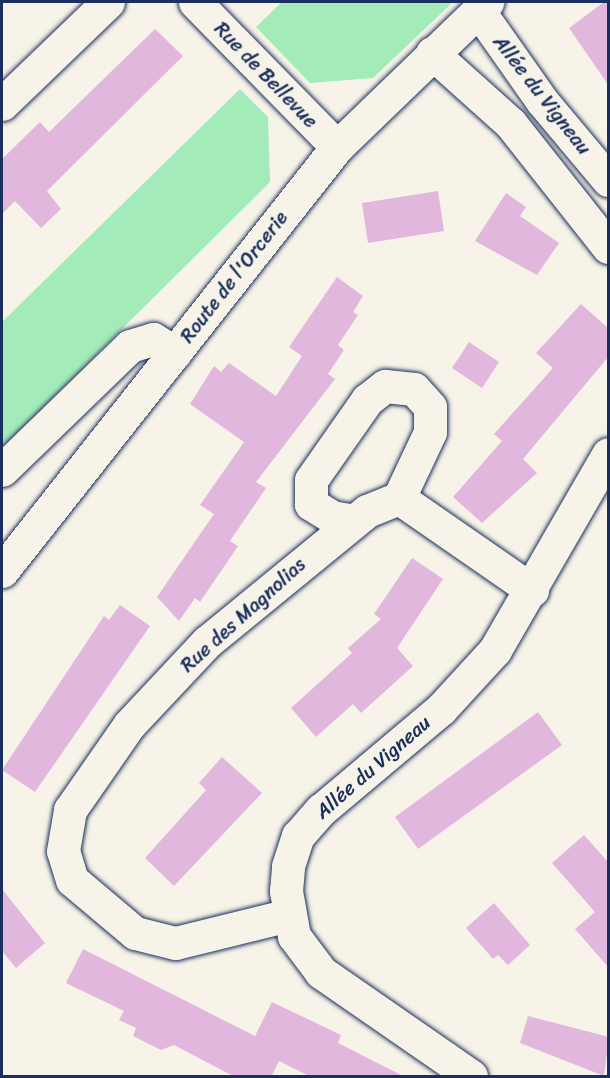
<!DOCTYPE html>
<meta charset="utf-8">
<style>
body{margin:0}
#map{position:relative;width:610px;height:1078px;overflow:hidden;background:#f7f3e8;font-family:Sriracha,sans-serif}
div>[style]{position:absolute}
.green>*{inset:0;background:#a3ebb9}
.building>*{inset:0;background:#e2b7dd}
.roads{filter:drop-shadow(0 0 2px #1b2f5e) drop-shadow(0 0 2px #1b2f5e)}
.minor>*{height:33px;margin:-16.5px;padding:0 16.5px;transform-origin:16.5px;border-radius:16.5px;background:#f7f3e8}
span{translate:-50% -50%;white-space:nowrap;text-align:center;line-height:1.15;-webkit-text-stroke:4.5px #f7f3e8;paint-order:stroke}
.street-label{font-size:20px;color:#1b2f5e}
.frame{position:absolute;inset:0;border:3px solid #1b2f5e;pointer-events:none}
</style>
<div id="map">
<div class="green">
<i style="clip-path:polygon(282px 2px,453px 2px,373px 78px,310px 83px,256px 27px)"></i>
<i style="clip-path:polygon(240px 89px,268px 117px,270px 182px,2px 448px,2px 322px)"></i>
</div>
<div class="building">
<i style="clip-path:polygon(604px 2px,609px 2px,609px 86px,569px 28px)"></i>
<i style="clip-path:polygon(155px 29px,183px 56px,47px 191px,61px 209px,41px 228px,15px 201px,2px 214px,2px 159px,40px 122px,49px 132px)"></i>
<i style="clip-path:polygon(438px 191px,444px 231px,368px 243px,362px 203px)"></i>
<i style="clip-path:polygon(506px 193px,526px 207px,520px 216px,559px 243px,537px 275px,475px 241px)"></i>
<i style="clip-path:polygon(337px 277px,363px 296px,353px 312px,358px 315px,338px 345px,344px 350px,328px 374px,335px 379px,256px 482px,266px 488px,230px 541px,238px 546px,200px 602px,195px 598px,179px 621px,157px 597px,214px 514px,200px 505px,244px 442px,190px 404px,214px 366px,221px 372px,229px 363px,276px 396px,302px 356px,289px 347px)"></i>
<i style="clip-path:polygon(581px 304px,609px 329px,609px 356px,523px 459px,537px 473px,482px 523px,453px 497px,502px 441px,494px 434px,553px 368px,536px 353px)"></i>
<i style="clip-path:polygon(469px 342px,499px 362px,482px 388px,452px 368px)"></i>
<i style="clip-path:polygon(412px 558px,443px 579px,397px 648px,413px 666px,361px 713px,353px 704px,316px 737px,291px 708px,352px 653px,348px 648px,381px 619px,374px 614px)"></i>
<i style="clip-path:polygon(120px 605px,150px 626px,35px 792px,2px 770px,104px 616px,109px 620px)"></i>
<i style="clip-path:polygon(538px 712px,562px 745px,418px 849px,395px 817px)"></i>
<i style="clip-path:polygon(222px 757px,262px 793px,174px 886px,145px 858px,206px 790px,199px 783px)"></i>
<i style="clip-path:polygon(584px 835px,609px 863px,609px 968px,575px 929px,595px 912px,552px 863px)"></i>
<i style="clip-path:polygon(2px 889px,45px 943px,16px 968px,2px 951px)"></i>
<i style="clip-path:polygon(494px 903px,530px 945px,508px 965px,498px 955px,493px 959px,466px 928px)"></i>
<i style="clip-path:polygon(83px 949px,255px 1036px,272px 1002px,341px 1035px,338px 1043px,405px 1077px,311px 1077px,279px 1061px,271px 1077px,235px 1077px,174px 1045px,161px 1050px,133px 1036px,136px 1028px,119px 1020px,124px 1011px,66px 983px)"></i>
<i style="clip-path:polygon(528px 1016px,609px 1037px,604px 1076px,520px 1043px)"></i>
</div>
<div class="roads">
<div class="minor">
<i style="left:195px;top:2px;width:203px;rotate:45.6deg"></i>
<i style="left:478px;top:10px;width:111px;rotate:54.9deg"></i>
<i style="left:542px;top:101px;width:103px;rotate:50.1deg"></i>
<i style="left:432px;top:53px;width:106px;rotate:41.9deg"></i>
<i style="left:511px;top:124px;width:157px;rotate:51.7deg"></i>
<i style="left:2px;top:104px;width:147px;rotate:-43.9deg"></i>
<i style="left:2px;top:470px;width:178px;rotate:-44.1deg"></i>
<i style="left:130px;top:346px;width:24px;rotate:-17deg"></i>
<i style="left:153px;top:339px;width:26px;rotate:32deg"></i>
<i style="left:350px;top:520px;width:18px;rotate:-171deg"></i>
<i style="left:332px;top:517px;width:25px;rotate:-148deg"></i>
<i style="left:311px;top:504px;width:24px;rotate:-90deg"></i>
<i style="left:311px;top:480px;width:98px;rotate:-55deg"></i>
<i style="left:367px;top:400px;width:23px;rotate:-38deg"></i>
<i style="left:385px;top:386px;width:29px;rotate:6deg"></i>
<i style="left:414px;top:389px;width:24px;rotate:48deg"></i>
<i style="left:430px;top:407px;width:25px;rotate:90deg"></i>
<i style="left:430px;top:432px;width:73px;rotate:115.2deg"></i>
<i style="left:2px;top:571px;width:540px;rotate:-51.69deg"></i>
<i style="left:337px;top:147px;width:209px;rotate:-44deg"></i>
<i style="left:289px;top:915px;width:117px;rotate:166.2deg"></i>
<i style="left:175px;top:943px;width:41px;rotate:-166deg"></i>
<i style="left:135px;top:933px;width:82px;rotate:-139.9deg"></i>
<i style="left:72px;top:880px;width:30px;rotate:-107deg"></i>
<i style="left:63px;top:851px;width:42px;rotate:-80.3deg"></i>
<i style="left:70px;top:810px;width:103px;rotate:-55.2deg"></i>
<i style="left:129px;top:725px;width:114px;rotate:-46.8deg"></i>
<i style="left:207px;top:642px;width:207px;rotate:-39.3deg"></i>
<i style="left:367px;top:511px;width:35px;rotate:-22deg"></i>
<i style="left:399px;top:498px;width:162px;rotate:34.7deg"></i>
<i style="left:471px;top:1076px;width:183px;rotate:-145.3deg"></i>
<i style="left:321px;top:972px;width:45px;rotate:-126.9deg"></i>
<i style="left:294px;top:936px;width:46px;rotate:-100.1deg"></i>
<i style="left:286px;top:891px;width:25px;rotate:-85deg"></i>
<i style="left:288px;top:866px;width:32px;rotate:-72deg"></i>
<i style="left:298px;top:836px;width:35px;rotate:-49deg"></i>
<i style="left:321px;top:810px;width:157px;rotate:-40.1deg"></i>
<i style="left:441px;top:709px;width:80px;rotate:-47.5deg"></i>
<i style="left:495px;top:650px;width:226px;rotate:-60deg"></i>
</div>
</div>
<div class="street-label">
<span style="left:266px;top:75px;rotate:46deg">Rue de Bellevue</span>
<span style="left:542px;top:95px;rotate:52deg">Allée du Vigneau</span>
<span style="left:234px;top:277px;rotate:-52deg">Route de l'Orcerie</span>
<span style="left:243px;top:615px;rotate:-42deg">Rue des Magnolias</span>
<span style="left:373px;top:767px;rotate:-41deg">Allée du Vigneau</span>
</div>
<div class="frame"></div>
</div>
